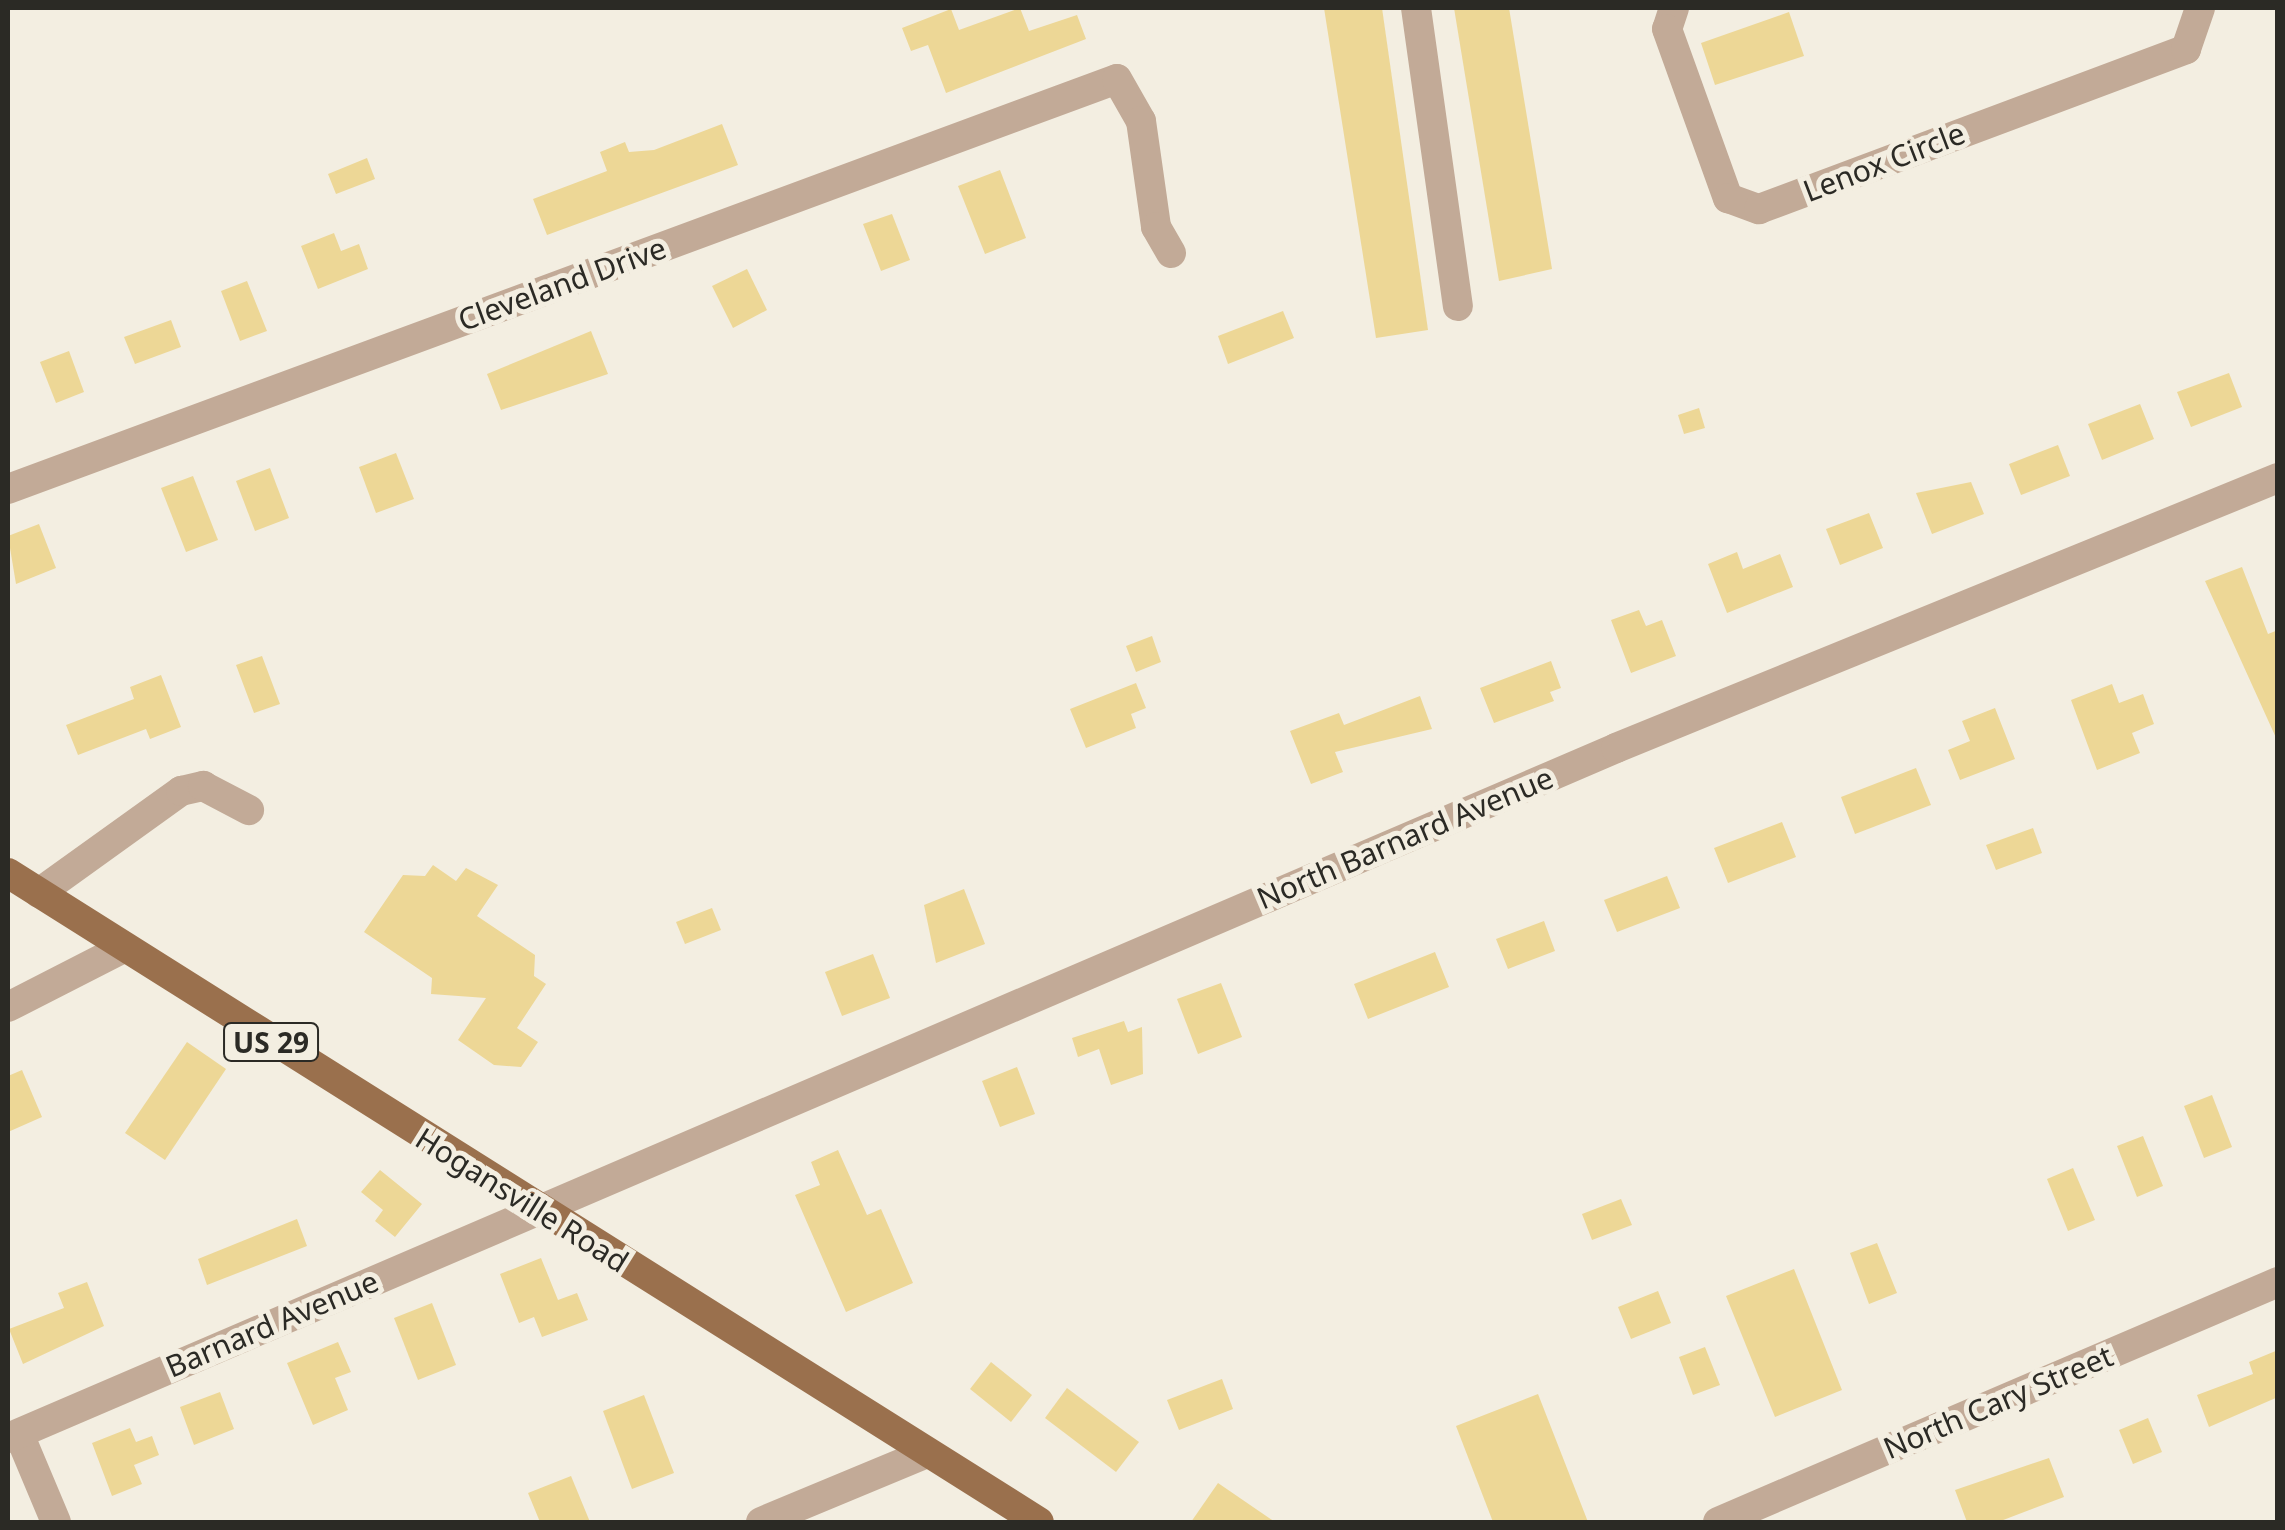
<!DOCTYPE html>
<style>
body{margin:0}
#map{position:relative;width:2285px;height:1530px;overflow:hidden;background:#f3eee1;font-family:"Noto Sans",sans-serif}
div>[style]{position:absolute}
.building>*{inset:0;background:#edd796}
.minor>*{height:30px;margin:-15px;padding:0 15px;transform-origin:15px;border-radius:15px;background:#c2aa97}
.major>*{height:30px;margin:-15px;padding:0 15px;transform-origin:15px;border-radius:15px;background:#9a704d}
span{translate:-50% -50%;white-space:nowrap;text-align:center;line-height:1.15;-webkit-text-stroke:10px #f3eee1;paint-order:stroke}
.shield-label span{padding:2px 8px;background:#f3eee1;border:2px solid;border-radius:8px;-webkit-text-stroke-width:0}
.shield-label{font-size:28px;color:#2b2a25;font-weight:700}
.street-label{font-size:30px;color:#2b2a25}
.frame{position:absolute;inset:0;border:10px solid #2b2a25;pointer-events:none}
</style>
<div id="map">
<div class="building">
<i style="clip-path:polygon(1020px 8px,1029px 31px,1077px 15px,1086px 39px,946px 93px,928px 45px,911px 51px,902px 28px,951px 9px,959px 30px)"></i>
<i style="clip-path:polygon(1324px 8px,1382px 8px,1428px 330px,1376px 338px)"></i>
<i style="clip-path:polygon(1454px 8px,1509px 8px,1552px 269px,1499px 281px)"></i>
<i style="clip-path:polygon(1789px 12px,1804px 56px,1715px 85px,1701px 43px)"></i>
<i style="clip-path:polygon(722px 124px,738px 165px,547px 235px,533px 199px,607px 171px,600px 152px,625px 142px,629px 152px,654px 150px)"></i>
<i style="clip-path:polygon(367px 158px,375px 179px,336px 194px,328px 174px)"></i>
<i style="clip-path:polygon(1000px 170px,1026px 238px,985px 254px,958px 186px)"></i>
<i style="clip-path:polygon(892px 214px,910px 260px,881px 271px,863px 224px)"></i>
<i style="clip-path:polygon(334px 233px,341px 251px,359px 244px,368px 269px,318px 289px,301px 246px)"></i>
<i style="clip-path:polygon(747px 269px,767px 310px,733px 328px,712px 286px)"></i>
<i style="clip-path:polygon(247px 281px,267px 331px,240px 341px,221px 291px)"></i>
<i style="clip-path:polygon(1283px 311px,1294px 338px,1228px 364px,1218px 336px)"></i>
<i style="clip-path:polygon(171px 320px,181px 347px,135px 364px,124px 337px)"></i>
<i style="clip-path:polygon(591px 331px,608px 374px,501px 410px,487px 374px)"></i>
<i style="clip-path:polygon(69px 351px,84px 392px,56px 403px,40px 362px)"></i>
<i style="clip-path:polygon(2229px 373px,2242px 407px,2191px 427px,2177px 392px)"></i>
<i style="clip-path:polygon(2140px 404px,2154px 439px,2102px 460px,2088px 424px)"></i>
<i style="clip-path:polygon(1699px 408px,1705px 428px,1684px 434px,1678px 415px)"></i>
<i style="clip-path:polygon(2058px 445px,2070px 476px,2021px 495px,2009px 464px)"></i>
<i style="clip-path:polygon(396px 453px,414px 499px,376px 513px,359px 467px)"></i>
<i style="clip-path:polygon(270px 468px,289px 518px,255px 531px,236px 481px)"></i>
<i style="clip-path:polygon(193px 476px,218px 540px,186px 552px,161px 488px)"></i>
<i style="clip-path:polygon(1971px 482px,1984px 514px,1932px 534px,1916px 493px)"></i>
<i style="clip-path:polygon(1869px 513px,1883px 548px,1840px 565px,1826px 529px)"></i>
<i style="clip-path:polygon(39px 524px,56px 568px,16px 584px,8px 536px)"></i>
<i style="clip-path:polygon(1737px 552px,1743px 569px,1780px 554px,1793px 587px,1727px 613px,1708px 564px)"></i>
<i style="clip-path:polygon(2242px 567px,2268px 634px,2278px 630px,2277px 740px,2205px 581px)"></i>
<i style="clip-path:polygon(1639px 610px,1646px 626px,1662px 620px,1676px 656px,1631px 673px,1611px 620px)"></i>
<i style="clip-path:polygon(1152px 636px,1161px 662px,1136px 672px,1126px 646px)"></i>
<i style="clip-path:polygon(262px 656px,280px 704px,254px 713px,236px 665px)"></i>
<i style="clip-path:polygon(1551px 661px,1561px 688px,1550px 692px,1554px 701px,1494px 723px,1480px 688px)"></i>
<i style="clip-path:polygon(161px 675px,181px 727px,150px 739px,146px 729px,78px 755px,66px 725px,134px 699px,130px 687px)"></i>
<i style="clip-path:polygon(1136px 683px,1146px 708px,1131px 714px,1136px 728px,1086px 748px,1070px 709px)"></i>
<i style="clip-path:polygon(2112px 684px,2119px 703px,2143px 694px,2154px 724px,2132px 733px,2140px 753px,2097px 770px,2071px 700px)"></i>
<i style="clip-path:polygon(1420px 696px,1432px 729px,1335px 752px,1343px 772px,1311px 784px,1290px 731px,1339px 713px,1344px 725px)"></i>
<i style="clip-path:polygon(1995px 708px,2015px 759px,1960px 780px,1948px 750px,1970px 741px,1962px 721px)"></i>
<i style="clip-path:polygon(1916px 768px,1931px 805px,1855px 834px,1841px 797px)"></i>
<i style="clip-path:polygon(1782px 822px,1796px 857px,1728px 883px,1714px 848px)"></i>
<i style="clip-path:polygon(2033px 828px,2042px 853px,1996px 870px,1986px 845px)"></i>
<i style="clip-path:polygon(433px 865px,456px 881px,466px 868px,498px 885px,477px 916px,535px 955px,534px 976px,546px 984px,517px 1028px,538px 1042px,521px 1067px,494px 1065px,458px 1040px,486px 998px,431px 994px,432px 978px,364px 932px,403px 875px,425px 876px)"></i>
<i style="clip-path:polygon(1667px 876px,1680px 908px,1617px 932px,1604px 900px)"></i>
<i style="clip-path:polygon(964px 889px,985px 944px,936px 963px,924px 905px)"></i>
<i style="clip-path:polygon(712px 908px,721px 930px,685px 944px,676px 922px)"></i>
<i style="clip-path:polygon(1544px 921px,1555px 951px,1508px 969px,1496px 939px)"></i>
<i style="clip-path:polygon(1435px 952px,1449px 987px,1368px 1019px,1354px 984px)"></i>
<i style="clip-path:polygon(873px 954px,890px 998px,842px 1016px,825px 972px)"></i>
<i style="clip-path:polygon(1221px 983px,1242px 1037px,1198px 1054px,1177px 999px)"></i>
<i style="clip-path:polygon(1124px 1021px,1128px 1032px,1142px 1027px,1143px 1074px,1111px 1085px,1099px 1049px,1078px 1057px,1072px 1038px)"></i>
<i style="clip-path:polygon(187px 1042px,226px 1069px,165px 1160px,125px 1133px)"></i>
<i style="clip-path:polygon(1017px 1067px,1035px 1114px,1000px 1127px,982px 1081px)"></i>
<i style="clip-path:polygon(22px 1070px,42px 1117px,8px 1132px,8px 1076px)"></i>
<i style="clip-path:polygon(2212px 1095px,2232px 1147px,2204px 1158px,2184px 1106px)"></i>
<i style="clip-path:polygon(2143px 1136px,2163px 1186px,2137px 1197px,2117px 1146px)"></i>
<i style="clip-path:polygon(838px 1150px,867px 1215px,881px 1209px,913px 1283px,846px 1312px,795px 1195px,820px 1185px,811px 1162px)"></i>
<i style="clip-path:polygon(2073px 1168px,2095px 1220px,2068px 1231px,2047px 1179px)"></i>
<i style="clip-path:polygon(380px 1170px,422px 1204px,395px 1237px,375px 1221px,383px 1210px,361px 1192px)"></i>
<i style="clip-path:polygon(1621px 1199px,1632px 1225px,1592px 1240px,1582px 1214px)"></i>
<i style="clip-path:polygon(297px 1219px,307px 1246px,207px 1285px,198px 1259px)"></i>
<i style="clip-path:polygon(1877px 1243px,1897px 1293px,1869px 1304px,1850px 1253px)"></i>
<i style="clip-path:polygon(541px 1258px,558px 1300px,577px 1293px,588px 1320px,542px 1337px,534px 1317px,519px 1323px,500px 1274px)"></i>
<i style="clip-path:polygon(1794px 1269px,1842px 1390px,1775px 1417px,1726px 1296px)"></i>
<i style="clip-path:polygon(87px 1282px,104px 1326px,23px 1364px,9px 1329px,64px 1308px,58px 1293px)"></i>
<i style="clip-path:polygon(1658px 1291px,1671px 1323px,1631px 1339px,1618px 1307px)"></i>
<i style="clip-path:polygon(432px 1303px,456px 1365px,418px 1380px,394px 1318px)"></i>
<i style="clip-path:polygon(338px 1342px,351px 1372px,335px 1378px,348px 1410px,313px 1425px,287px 1363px)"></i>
<i style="clip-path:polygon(1705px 1347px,1720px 1385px,1693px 1395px,1679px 1357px)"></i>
<i style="clip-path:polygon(2278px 1350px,2278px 1397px,2209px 1427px,2197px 1395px,2253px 1374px,2249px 1362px)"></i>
<i style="clip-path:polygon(991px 1362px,1032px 1395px,1011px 1422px,970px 1389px)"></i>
<i style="clip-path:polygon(1222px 1379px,1233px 1409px,1179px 1430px,1167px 1400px)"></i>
<i style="clip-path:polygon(1067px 1388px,1139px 1442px,1116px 1472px,1045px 1418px)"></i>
<i style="clip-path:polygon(220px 1392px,234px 1429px,194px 1445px,180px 1407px)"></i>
<i style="clip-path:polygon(1538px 1394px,1588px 1522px,1493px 1522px,1456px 1426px)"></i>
<i style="clip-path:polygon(644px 1395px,674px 1473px,632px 1489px,603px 1411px)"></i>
<i style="clip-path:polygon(2148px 1418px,2162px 1452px,2133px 1464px,2119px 1430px)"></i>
<i style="clip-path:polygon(130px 1428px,136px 1442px,152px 1436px,159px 1455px,134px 1465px,142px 1484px,112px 1496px,92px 1443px)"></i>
<i style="clip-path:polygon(2049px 1458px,2064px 1497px,1998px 1522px,1967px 1522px,1955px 1490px)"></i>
<i style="clip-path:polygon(571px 1476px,590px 1522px,540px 1522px,528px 1493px)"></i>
<i style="clip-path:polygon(1218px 1483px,1275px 1522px,1191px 1522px)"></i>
</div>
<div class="minor">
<i style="left:1416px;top:8px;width:301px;rotate:82deg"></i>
<i style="left:1674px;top:8px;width:22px;rotate:108deg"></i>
<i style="left:1667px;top:29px;width:180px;rotate:70.2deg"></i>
<i style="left:1728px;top:198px;width:33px;rotate:20deg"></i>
<i style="left:1759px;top:209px;width:456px;rotate:-20.5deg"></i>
<i style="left:2186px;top:49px;width:43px;rotate:-71.1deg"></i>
<i style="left:8px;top:489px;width:1182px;rotate:-20.29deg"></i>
<i style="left:1117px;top:79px;width:48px;rotate:60.3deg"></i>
<i style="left:1141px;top:121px;width:107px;rotate:81.9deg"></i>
<i style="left:1156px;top:227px;width:30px;rotate:60deg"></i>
<i style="left:39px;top:893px;width:175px;rotate:-35.7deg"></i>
<i style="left:181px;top:791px;width:23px;rotate:-13deg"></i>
<i style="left:203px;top:786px;width:52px;rotate:27.6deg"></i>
<i style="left:8px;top:1007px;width:131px;rotate:-27.1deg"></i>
<i style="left:19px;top:1434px;width:95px;rotate:67.2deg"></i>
<i style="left:8px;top:1438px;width:1750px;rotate:-23.22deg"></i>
<i style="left:1616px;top:748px;width:715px;rotate:-22.19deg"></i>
<i style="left:761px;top:1522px;width:180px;rotate:-22.6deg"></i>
<i style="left:1718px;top:1522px;width:609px;rotate:-23.2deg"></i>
</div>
<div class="major">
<i style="left:8px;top:873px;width:1218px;rotate:32.19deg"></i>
</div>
<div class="shield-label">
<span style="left:271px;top:1042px">US 29</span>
</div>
<div class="street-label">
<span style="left:1884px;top:162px;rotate:-21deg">Lenox Circle</span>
<span style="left:562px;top:284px;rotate:-20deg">Cleveland Drive</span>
<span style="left:1405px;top:838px;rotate:-23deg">North Barnard Avenue</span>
<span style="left:522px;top:1200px;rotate:32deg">Hogansville Road</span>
<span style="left:272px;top:1324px;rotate:-23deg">Barnard Avenue</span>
<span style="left:1998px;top:1402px;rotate:-23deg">North Cary Street</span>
</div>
<div class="frame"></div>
</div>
